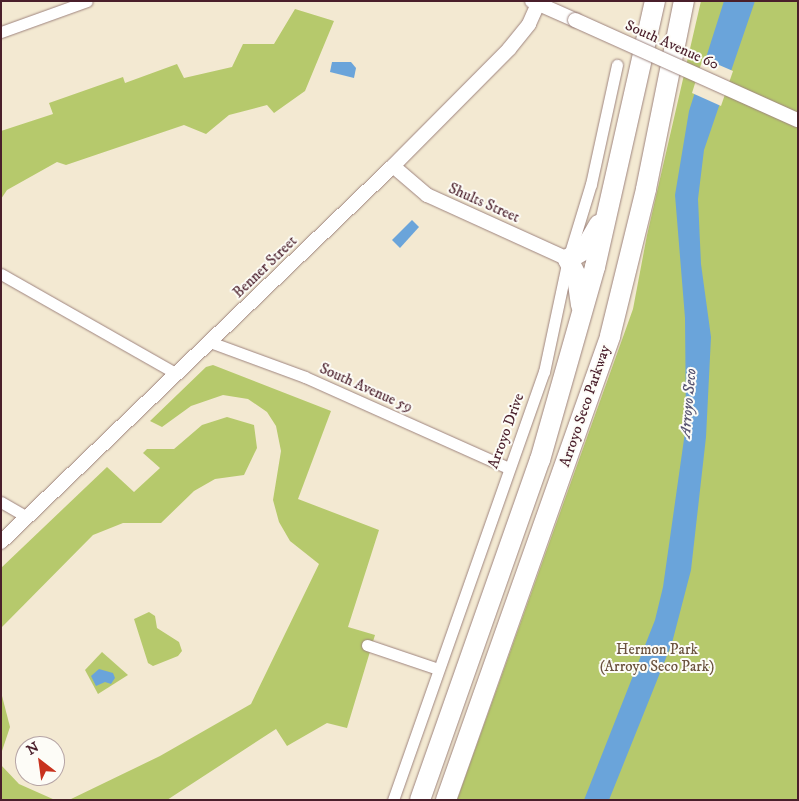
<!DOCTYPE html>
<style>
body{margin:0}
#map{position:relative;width:799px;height:801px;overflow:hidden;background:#f3e9d2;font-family:"IM FELL DW Pica",serif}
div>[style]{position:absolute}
.green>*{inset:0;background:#b6c96c}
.water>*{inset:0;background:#6aa4da}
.pier>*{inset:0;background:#f3e9d2}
.roads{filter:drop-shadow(0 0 1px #9e847e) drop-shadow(0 0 1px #9e847e)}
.minor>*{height:11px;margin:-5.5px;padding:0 5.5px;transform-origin:5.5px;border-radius:5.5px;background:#fff}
.tertiary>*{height:14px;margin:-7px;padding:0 7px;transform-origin:7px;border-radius:7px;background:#fff}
.motorway>*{height:20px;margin:-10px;padding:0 10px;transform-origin:10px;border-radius:10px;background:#fff}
.bridges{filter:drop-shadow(0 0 1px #9e847e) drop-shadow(0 0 1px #9e847e)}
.tertiary-bridge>*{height:14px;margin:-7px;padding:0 7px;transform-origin:7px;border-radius:7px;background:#fff}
span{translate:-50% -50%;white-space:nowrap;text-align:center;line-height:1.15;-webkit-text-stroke:4px #fdfcf7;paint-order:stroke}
.street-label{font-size:15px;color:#4a1f2b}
.park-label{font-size:15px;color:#6a523e}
.water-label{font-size:16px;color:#575471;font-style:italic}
.frame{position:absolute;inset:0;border:2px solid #4a1f2b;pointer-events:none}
.north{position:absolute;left:15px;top:736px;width:50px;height:50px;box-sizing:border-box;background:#fdfcf7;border:1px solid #b5a4a5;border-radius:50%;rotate:330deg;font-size:14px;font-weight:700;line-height:20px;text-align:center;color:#4a1f2b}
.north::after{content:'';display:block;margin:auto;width:18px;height:22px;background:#c8321e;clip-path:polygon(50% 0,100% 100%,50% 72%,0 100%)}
</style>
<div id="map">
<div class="green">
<i style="clip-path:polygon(701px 1px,798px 1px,798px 800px,457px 800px,633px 309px,647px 235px)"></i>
<i style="clip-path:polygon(295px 9px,334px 21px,305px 91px,274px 113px,267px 105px,229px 115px,206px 134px,184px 125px,66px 165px,57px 162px,7px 190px,1px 199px,1px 131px,53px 114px,49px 103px,123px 77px,125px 83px,177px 64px,184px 78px,232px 67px,243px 44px,274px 44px)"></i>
<i style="clip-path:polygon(213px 365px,331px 411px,298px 499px,379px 530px,348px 627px,375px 635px,347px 728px,327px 723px,287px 746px,276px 729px,167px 800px,69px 800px,160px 756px,251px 704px,319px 564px,290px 541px,279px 522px,273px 500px,281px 451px,276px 426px,267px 412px,248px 399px,223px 395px,191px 406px,162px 427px,150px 421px,206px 367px)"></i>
<i style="clip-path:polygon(227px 417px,254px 425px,257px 448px,244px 475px,215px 479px,194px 491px,161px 523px,123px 523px,93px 535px,1px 628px,1px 568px,107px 467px,134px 492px,160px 468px,143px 453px,147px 449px,174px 449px,202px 425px)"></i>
<i style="clip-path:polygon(149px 612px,155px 616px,157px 628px,179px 642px,182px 651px,178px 656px,153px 666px,148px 663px,134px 619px)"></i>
<i style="clip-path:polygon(102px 652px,128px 675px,98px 694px,85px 670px)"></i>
<i style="clip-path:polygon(1px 692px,10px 727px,1px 754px)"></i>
<i style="clip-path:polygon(1px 765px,19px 784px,55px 800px,1px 800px)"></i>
</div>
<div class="water">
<i style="clip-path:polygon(724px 1px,755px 1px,704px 150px,698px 199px,701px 264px,711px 337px,706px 437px,691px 570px,672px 643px,609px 800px,584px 800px,655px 620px,663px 587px,686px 425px,685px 318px,675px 195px,689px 111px)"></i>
<i style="clip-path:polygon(332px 62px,351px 62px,356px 68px,354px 78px,330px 72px)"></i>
<i style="clip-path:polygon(412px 220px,419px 227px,400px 248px,392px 240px)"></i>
<i style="clip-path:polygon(99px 669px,113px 673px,115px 678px,111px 684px,105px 682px,96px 686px,91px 676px)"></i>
</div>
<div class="pier">
<i style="clip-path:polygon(703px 58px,733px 71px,721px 106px,692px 93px)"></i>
</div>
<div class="roads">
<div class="minor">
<i style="left:1px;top:32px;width:91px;rotate:-19.8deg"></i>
<i style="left:1px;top:274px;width:202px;rotate:29.6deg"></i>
<i style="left:210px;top:342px;width:101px;rotate:20.2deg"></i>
<i style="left:305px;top:377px;width:222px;rotate:24.1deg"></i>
<i style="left:1px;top:502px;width:30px;rotate:30deg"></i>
<i style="left:367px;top:645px;width:75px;rotate:18.7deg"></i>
<i style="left:393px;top:800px;width:454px;rotate:-70.6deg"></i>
<i style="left:544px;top:372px;width:116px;rotate:-78deg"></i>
<i style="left:568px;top:259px;width:78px;rotate:-73deg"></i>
<i style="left:591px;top:184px;width:122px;rotate:-77.7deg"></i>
</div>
<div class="tertiary">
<i style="left:532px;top:1px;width:47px;rotate:23.8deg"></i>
<i style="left:393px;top:166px;width:45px;rotate:40.5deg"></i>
<i style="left:427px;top:195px;width:155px;rotate:24.4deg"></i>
<i style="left:1px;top:542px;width:543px;rotate:-43.81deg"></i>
<i style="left:393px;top:166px;width:165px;rotate:-45.2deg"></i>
<i style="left:509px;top:49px;width:32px;rotate:-51deg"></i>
<i style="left:529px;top:24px;width:22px;rotate:-66deg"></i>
</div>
<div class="motorway">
<i style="left:581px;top:305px;width:28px;rotate:-98deg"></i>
<i style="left:577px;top:277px;width:20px;rotate:-117deg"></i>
<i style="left:568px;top:259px;width:20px;rotate:-30deg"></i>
<i style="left:585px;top:249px;width:28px;rotate:-60deg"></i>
<i style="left:420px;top:800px;width:361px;rotate:-70.6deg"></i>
<i style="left:540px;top:460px;width:201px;rotate:-74.1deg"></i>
<i style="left:595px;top:267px;width:273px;rotate:-77.3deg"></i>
<i style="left:446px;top:800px;width:492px;rotate:-70.5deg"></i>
<i style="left:610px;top:336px;width:151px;rotate:-76.2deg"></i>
<i style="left:646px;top:189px;width:192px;rotate:-78.6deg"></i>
</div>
</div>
<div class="bridges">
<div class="tertiary-bridge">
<i style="left:575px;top:20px;width:244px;rotate:24.2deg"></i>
</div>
</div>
<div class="street-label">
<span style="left:672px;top:45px;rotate:24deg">South Avenue 60</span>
<span style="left:484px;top:203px;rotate:24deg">Shults Street</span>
<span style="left:265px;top:267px;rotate:-44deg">Benner Street</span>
<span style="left:366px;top:388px;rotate:24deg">South Avenue 59</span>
<span style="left:585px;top:406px;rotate:-71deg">Arroyo Seco Parkway</span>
<span style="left:506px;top:431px;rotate:-70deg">Arroyo Drive</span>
</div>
<div class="park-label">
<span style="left:657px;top:658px">Hermon Park<br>(Arroyo Seco Park)</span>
</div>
<div class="water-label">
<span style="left:688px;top:403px;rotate:-85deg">Arroyo Seco</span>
</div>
<div class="frame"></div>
<div class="north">N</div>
</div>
